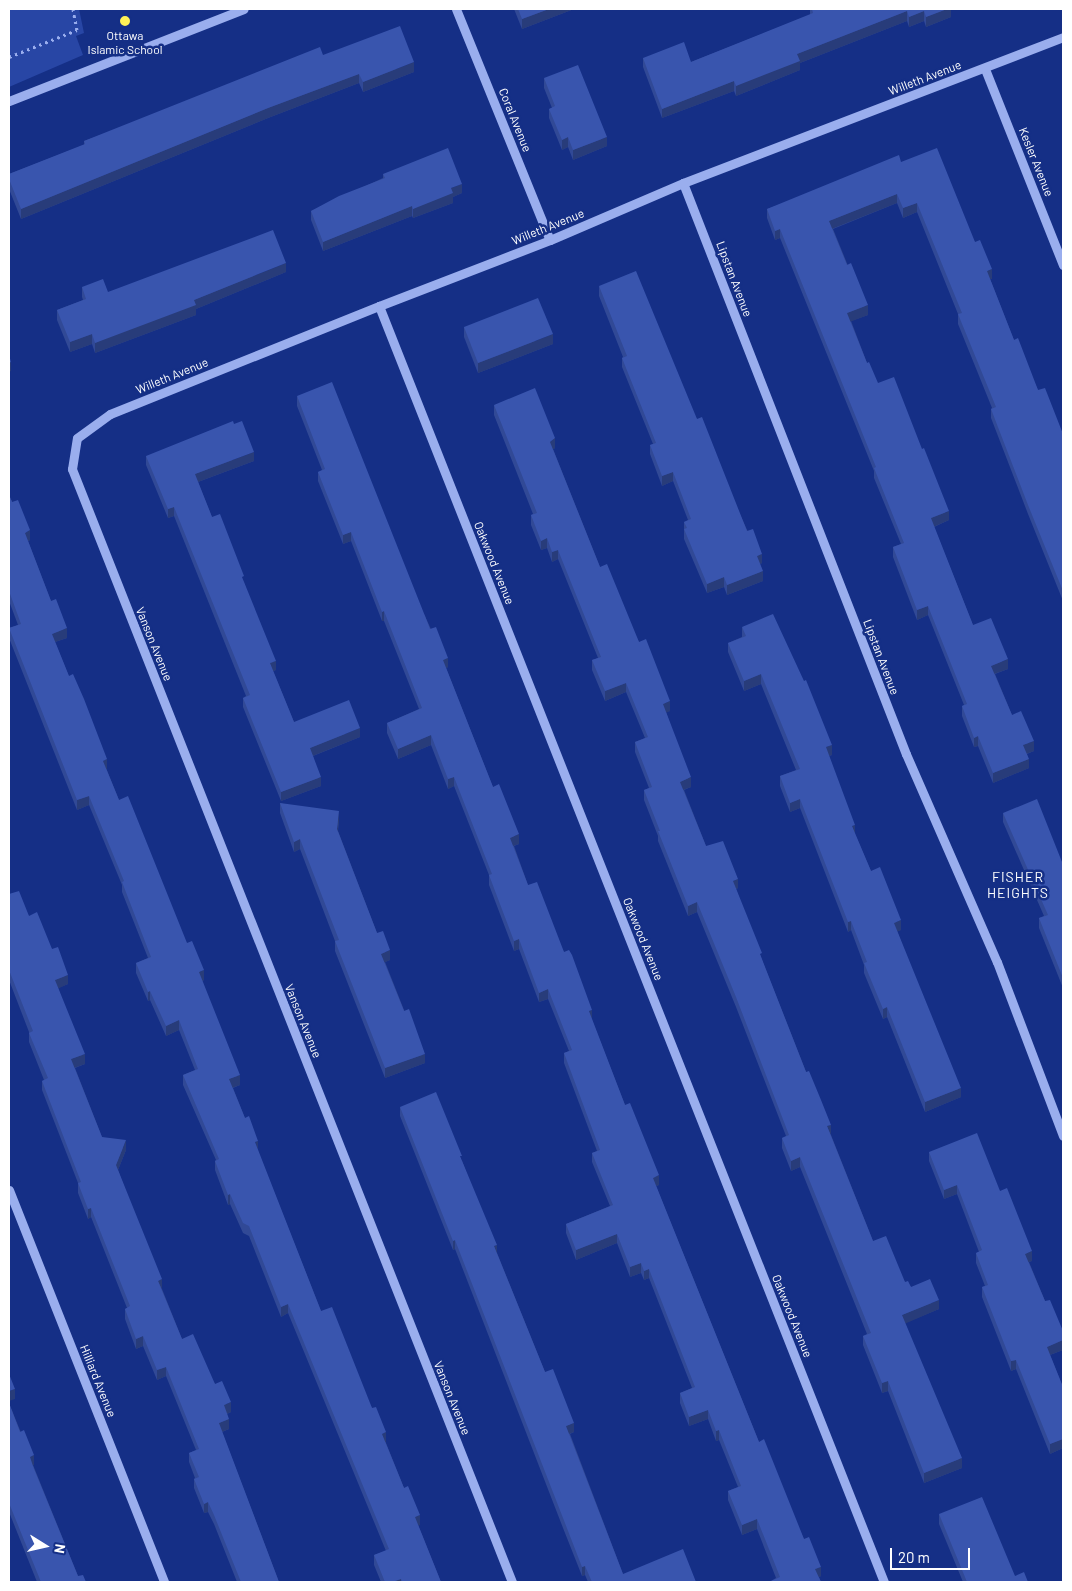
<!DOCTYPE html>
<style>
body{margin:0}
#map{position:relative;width:1072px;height:1591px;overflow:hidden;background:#152f86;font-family:Barlow,sans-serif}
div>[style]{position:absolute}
.green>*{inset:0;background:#2846a5}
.path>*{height:3px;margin-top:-1.5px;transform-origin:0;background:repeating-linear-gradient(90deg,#9aaeee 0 2.5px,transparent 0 6.5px)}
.minor>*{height:9px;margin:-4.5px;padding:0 4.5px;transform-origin:4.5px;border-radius:4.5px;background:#9aaeee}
.wall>*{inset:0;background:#314996}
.shaded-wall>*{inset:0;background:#283c7a}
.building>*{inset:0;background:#3955ae}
.dots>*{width:14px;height:14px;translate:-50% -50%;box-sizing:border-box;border:2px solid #152f86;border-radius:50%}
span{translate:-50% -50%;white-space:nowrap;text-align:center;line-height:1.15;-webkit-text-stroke:5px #152f86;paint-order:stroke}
.poi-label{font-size:12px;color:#fff}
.street-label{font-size:12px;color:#fff}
.neighbourhood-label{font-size:14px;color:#fff;letter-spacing:1px}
.frame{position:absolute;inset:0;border:10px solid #fff;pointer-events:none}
.north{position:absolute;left:20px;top:1521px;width:50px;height:50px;-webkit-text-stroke:4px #152f86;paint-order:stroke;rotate:100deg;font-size:14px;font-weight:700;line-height:20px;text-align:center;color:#fff}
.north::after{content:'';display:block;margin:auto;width:18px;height:22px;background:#fff;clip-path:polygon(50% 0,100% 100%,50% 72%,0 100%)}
.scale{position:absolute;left:890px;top:1548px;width:80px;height:22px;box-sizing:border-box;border:2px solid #fff;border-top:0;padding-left:6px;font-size:15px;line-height:18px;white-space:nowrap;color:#fff;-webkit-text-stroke:4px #152f86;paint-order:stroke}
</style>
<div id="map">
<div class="green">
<i style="clip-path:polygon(9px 9px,79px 9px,84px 33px,76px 36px,83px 55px,9px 87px)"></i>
</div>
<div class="path">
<i style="left:9px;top:57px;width:73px;rotate:-21.7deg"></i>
<i style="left:77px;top:30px;width:21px;rotate:-101deg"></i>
</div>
<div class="minor">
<i style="left:456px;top:9px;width:249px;rotate:67.9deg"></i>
<i style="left:985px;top:69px;width:211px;rotate:68.3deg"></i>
<i style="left:9px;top:101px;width:252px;rotate:-21.4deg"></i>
<i style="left:683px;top:183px;width:613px;rotate:68.67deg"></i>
<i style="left:906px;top:754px;width:227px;rotate:66.4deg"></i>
<i style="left:997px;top:962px;width:186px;rotate:69.2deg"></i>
<i style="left:379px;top:306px;width:1372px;rotate:68.41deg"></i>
<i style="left:9px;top:1190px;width:422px;rotate:68.4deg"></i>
<i style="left:512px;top:1582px;width:1197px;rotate:-111.57deg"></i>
<i style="left:72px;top:469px;width:31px;rotate:-81deg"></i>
<i style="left:77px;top:438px;width:41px;rotate:-36deg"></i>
<i style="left:110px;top:414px;width:290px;rotate:-21.9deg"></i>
<i style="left:379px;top:306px;width:183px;rotate:-21.1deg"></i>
<i style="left:550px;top:240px;width:145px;rotate:-23.2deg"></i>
<i style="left:683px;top:183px;width:407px;rotate:-21deg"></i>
</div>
<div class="wall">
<i style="clip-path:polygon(514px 9px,574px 9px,522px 29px)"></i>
<i style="clip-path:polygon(810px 9px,956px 9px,951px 10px,951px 17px,926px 27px,924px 21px,909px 27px,907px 21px,800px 63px,800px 70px,736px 96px,734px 91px,662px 118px,643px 67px,643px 58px,691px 62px,810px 15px)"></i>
<i style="clip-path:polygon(323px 55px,414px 72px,363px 92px,359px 83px,268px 118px,21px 219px,9px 189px,9px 174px,84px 145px,84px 141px)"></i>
<i style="clip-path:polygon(544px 78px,607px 146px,573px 160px,568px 147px,562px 150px,549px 118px,549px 109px,552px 108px,544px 88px)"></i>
<i style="clip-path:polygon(901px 162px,975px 242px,992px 279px,990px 279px,1014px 340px,1038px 390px,1063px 434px,1063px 601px,1028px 514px,991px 418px,991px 409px,992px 408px,958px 324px,958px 314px,917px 212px,903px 218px,897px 203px,833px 229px,868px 315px,851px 321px,867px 363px,949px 520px,934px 527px,973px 625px,1008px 669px,995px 674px,1012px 715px,1034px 751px,1027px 754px,1029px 768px,993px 783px,978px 746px,974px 747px,962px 716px,962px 706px,964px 705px,928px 615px,917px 620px,893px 557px,893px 547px,901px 544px,874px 478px,874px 471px,780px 238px,775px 240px,767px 218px,767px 209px)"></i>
<i style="clip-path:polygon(383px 174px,462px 193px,453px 197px,453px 203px,413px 218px,412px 216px,323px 251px,311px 220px,311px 211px,383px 178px)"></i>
<i style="clip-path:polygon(286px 272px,196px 309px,196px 315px,95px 353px,92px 344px,70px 352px,57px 320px,57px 310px,83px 300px,82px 297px,82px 287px,108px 292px)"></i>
<i style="clip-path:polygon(599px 286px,697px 419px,762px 563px,760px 564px,763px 581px,727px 595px,724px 587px,707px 593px,684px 539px,684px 522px,688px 520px,673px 481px,662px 486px,650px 454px,650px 445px,653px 444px,622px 367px,622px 358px,623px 357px,599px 296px)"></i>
<i style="clip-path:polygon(464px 327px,553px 344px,478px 373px,464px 337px)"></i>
<i style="clip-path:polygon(297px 396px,425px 616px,448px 667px,446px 668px,493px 787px,519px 844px,514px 846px,528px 885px,564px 952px,592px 1020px,625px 1105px,659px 1185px,656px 1186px,759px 1442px,821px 1576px,819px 1577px,821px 1582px,771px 1582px,771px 1581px,776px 1578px,757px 1529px,742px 1535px,728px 1500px,728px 1491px,738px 1487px,719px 1440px,716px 1441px,708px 1419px,689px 1426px,680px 1403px,680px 1393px,692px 1388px,649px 1278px,644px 1280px,641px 1273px,630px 1277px,617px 1243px,576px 1260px,566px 1233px,566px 1224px,610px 1206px,592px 1162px,592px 1153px,597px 1151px,564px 1063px,564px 1053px,569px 1051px,548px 999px,539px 1002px,519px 949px,514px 951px,489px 885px,489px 875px,454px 786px,448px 789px,431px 745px,398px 759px,387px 733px,387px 723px,419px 709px,384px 621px,382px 621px,351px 541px,343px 544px,318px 481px,318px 472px,322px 470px,297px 406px)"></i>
<i style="clip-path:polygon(494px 405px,555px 448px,553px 449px,600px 567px,639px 642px,670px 711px,666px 712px,691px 787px,684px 790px,706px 846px,738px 888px,736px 889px,762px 960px,831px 1135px,873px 1241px,905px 1282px,939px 1309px,905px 1323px,962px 1468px,924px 1483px,888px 1391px,882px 1393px,863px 1345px,863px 1336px,867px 1334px,800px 1167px,791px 1171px,782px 1148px,782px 1138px,786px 1136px,736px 1007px,697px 912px,688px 916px,658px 841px,658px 836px,644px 800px,644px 790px,649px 788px,635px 752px,635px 742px,645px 738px,626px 692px,605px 701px,592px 670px,592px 660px,598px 658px,558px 559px,552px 562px,547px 548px,541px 550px,531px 525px,531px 515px,533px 514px,494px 415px)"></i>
<i style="clip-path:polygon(146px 456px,254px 461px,198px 482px,212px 517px,244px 583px,276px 670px,273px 671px,294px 722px,360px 737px,313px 756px,321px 786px,281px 801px,243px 707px,243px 698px,246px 696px,174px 516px,168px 518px,146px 465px)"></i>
<i style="clip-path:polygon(9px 495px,30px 540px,28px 541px,51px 601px,67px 638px,55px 642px,119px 800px,204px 980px,202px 981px,240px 1085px,233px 1088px,321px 1311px,372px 1408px,404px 1488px,420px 1525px,418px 1525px,441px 1582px,381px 1582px,374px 1565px,374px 1555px,386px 1551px,288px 1313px,281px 1317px,249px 1236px,243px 1233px,230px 1204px,228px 1205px,215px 1170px,215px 1161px,216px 1160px,183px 1085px,183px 1075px,195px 1070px,179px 1030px,166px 1036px,150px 1000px,148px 1001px,136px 973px,136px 963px,148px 958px,122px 892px,122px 885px,89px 805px,77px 810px,9px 638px,9px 628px,18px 625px,9px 601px)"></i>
<i style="clip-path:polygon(742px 627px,832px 755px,829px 756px,855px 834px,871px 871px,901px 930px,897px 931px,961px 1097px,925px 1112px,887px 1017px,883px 1019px,864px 973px,864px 965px,851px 930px,848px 932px,800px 808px,790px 812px,780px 786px,780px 776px,796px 770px,761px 684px,744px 691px,728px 652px,728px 643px,742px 637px)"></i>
<i style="clip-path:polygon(280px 803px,339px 820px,338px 831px,377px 933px,390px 960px,385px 962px,425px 1063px,385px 1078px,335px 951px,335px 941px,300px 849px,294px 852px,280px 813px)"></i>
<i style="clip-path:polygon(1003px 813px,1062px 862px,1063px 861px,1063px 988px,1039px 928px,1039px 918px,1044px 916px,1003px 822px)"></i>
<i style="clip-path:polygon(9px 894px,29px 916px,52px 949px,68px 984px,58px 988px,85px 1064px,75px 1068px,102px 1137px,126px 1150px,118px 1170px,162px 1289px,182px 1339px,215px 1384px,231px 1412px,227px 1414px,229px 1429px,222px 1432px,279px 1582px,237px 1582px,214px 1524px,208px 1512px,204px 1513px,194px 1488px,194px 1479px,195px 1478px,189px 1462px,189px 1453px,196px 1450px,166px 1376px,157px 1380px,143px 1346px,136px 1349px,125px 1319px,125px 1309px,127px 1308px,91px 1217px,88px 1219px,78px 1193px,78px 1183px,42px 1090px,42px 1081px,44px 1080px,29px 1042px,29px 1032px,9px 980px)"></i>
<i style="clip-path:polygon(400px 1107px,462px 1161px,497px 1253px,545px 1372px,574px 1432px,570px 1434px,623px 1574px,696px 1582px,588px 1582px,585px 1575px,582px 1576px,563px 1528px,455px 1249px,453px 1250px,400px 1116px)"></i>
<i style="clip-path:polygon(929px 1152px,1000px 1191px,1032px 1261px,1029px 1262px,1045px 1301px,1063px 1331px,1063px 1350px,1050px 1355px,1063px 1387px,1063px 1448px,1050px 1454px,1016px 1369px,1011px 1371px,982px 1297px,982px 1287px,985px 1286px,976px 1263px,976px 1253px,979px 1252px,957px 1194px,944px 1199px,929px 1161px)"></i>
<i style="clip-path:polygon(9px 1403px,34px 1465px,33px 1465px,78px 1576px,86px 1582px,37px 1582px,9px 1512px)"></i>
<i style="clip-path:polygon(939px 1514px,1015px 1576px,1028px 1582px,963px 1582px,939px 1524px)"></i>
</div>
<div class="shaded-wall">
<i style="clip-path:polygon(549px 9px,574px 9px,522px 29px,522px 19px)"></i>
<i style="clip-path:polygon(947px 9px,956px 9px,951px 10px,951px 17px,926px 27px,926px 17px)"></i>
<i style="clip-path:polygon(907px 11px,907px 21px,800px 63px,800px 70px,736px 96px,736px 86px,797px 54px)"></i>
<i style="clip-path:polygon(924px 11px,924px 21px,909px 27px,909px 17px)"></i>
<i style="clip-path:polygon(414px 62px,414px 72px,363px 92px,363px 82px)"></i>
<i style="clip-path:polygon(359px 74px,359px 83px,268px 118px,21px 219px,21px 209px,268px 108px)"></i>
<i style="clip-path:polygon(734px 81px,734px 91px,662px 118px,662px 109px)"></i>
<i style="clip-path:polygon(568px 137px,568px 147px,562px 150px,562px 140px)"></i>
<i style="clip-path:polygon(607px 137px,607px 146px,573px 160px,573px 150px)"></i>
<i style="clip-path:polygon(462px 184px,462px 193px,453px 197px,453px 203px,413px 218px,413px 209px,451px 188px)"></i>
<i style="clip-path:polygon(897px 194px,897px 203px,829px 230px,829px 221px)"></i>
<i style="clip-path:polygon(917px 203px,917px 212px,903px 218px,903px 208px)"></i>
<i style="clip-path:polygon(412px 206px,412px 216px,323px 251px,323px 242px)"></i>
<i style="clip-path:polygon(780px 229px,780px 238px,775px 240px,775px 231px)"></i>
<i style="clip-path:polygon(286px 263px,286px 272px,196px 309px,196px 315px,95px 353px,95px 343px,194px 300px)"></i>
<i style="clip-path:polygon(992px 269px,992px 279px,987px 280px,987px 271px)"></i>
<i style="clip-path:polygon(868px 305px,868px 315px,847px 323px,847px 313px)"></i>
<i style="clip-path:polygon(92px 334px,92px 344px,70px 352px,70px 342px)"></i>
<i style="clip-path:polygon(553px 334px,553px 344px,478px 373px,478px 363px)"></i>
<i style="clip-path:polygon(11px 362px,11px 371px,9px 372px,9px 363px)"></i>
<i style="clip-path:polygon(555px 438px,555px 448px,550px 452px,550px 442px)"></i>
<i style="clip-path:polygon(254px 452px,254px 461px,195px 483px,195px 474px)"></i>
<i style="clip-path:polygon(673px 472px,673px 481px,662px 486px,662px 476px)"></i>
<i style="clip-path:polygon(174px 507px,174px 516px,168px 518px,168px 509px)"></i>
<i style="clip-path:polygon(949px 511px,949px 520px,931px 528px,931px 518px)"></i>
<i style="clip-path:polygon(30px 530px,30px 540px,25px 542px,25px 533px)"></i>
<i style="clip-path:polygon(351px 532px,351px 541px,343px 544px,343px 535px)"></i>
<i style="clip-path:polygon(547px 538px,547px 548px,541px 550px,541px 541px)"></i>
<i style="clip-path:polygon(558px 550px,558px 559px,552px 562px,552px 552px)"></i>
<i style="clip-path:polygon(762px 554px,762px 563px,757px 566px,757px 556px)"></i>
<i style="clip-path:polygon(763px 571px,763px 581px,727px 595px,727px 585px)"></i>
<i style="clip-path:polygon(724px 577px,724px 587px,707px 593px,707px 584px)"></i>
<i style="clip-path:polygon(928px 606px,928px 615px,917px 620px,917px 610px)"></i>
<i style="clip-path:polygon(384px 611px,384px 621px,382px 621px,382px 612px)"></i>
<i style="clip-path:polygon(67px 628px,67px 638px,52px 643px,52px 634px)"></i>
<i style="clip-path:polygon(448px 658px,448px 667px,443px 670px,443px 660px)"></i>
<i style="clip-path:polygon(1008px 659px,1008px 669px,991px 675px,991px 666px)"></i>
<i style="clip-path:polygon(276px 661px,276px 670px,270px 672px,270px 663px)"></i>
<i style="clip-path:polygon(761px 674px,761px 684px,744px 691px,744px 681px)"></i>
<i style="clip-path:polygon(626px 683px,626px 692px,605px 701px,605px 691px)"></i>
<i style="clip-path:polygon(670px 701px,670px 711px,663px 714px,663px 704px)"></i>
<i style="clip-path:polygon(360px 728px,360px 737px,310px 757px,310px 748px)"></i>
<i style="clip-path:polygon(431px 735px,431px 745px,398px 759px,398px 749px)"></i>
<i style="clip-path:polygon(978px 736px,978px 746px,974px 747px,974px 738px)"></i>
<i style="clip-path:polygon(1034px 741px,1034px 751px,1023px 755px,1023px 745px)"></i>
<i style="clip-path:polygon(832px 745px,832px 755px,826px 757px,826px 747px)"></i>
<i style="clip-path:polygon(107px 759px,107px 769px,103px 771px,103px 761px)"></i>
<i style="clip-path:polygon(1029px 759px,1029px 768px,993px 783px,993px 773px)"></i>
<i style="clip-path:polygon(321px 777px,321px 786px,281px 801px,281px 792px)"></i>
<i style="clip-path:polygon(454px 777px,454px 786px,448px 789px,448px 779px)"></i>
<i style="clip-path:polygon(691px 777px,691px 787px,680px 791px,680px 782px)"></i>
<i style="clip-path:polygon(89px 796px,89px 805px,77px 810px,77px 800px)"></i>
<i style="clip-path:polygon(800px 799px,800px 808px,790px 812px,790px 803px)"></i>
<i style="clip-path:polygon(339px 811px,339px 820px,337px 838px,337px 829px)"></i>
<i style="clip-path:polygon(855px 825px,855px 835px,852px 826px)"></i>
<i style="clip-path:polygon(519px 834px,519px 844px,510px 847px,510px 838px)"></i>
<i style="clip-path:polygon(300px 839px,300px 849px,294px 852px,294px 842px)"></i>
<i style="clip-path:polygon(738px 879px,738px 888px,733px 890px,733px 881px)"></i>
<i style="clip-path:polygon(697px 902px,697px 912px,688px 916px,688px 906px)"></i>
<i style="clip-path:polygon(901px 920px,901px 930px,894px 933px,894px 923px)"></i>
<i style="clip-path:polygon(851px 921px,851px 930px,848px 932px,848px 922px)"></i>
<i style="clip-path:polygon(519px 939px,519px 949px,514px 951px,514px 941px)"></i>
<i style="clip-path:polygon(390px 950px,390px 960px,381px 964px,381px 954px)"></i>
<i style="clip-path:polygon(204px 970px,204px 980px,199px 982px,199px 972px)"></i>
<i style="clip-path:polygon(68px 975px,68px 984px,55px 990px,55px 980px)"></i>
<i style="clip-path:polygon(548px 989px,548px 999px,539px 1002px,539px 993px)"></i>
<i style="clip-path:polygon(150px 991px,150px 1000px,148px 1001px,148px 992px)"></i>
<i style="clip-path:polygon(887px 1007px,887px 1017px,883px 1019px,883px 1009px)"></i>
<i style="clip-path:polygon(592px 1010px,592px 1020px,589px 1011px)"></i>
<i style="clip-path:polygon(179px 1020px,179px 1030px,166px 1036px,166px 1026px)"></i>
<i style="clip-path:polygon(85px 1054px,85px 1064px,71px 1069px,71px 1059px)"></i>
<i style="clip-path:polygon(425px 1054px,425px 1063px,385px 1078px,385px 1068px)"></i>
<i style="clip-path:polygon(240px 1075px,240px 1085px,229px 1089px,229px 1079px)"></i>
<i style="clip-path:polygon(961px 1088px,961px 1097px,925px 1112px,925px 1102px)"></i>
<i style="clip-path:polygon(831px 1125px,831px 1135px,827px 1126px)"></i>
<i style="clip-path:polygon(126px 1140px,126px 1150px,116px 1175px,116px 1165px)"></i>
<i style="clip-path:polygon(258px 1141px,258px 1150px,255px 1142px)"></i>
<i style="clip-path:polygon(800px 1157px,800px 1167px,791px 1171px,791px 1161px)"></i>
<i style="clip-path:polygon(659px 1175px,659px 1185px,653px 1187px,653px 1178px)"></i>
<i style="clip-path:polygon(957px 1185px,957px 1194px,944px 1199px,944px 1190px)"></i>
<i style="clip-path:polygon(230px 1194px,230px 1204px,228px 1205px,228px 1195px)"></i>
<i style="clip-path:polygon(91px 1208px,91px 1217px,88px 1219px,88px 1209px)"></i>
<i style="clip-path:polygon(617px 1234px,617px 1243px,576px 1260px,576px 1250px)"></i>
<i style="clip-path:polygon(455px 1240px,455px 1249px,453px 1250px,453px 1241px)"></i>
<i style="clip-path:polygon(497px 1245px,497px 1254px,494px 1246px)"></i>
<i style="clip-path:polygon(1032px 1251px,1032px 1261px,1025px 1263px,1025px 1254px)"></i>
<i style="clip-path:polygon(641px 1263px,641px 1273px,630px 1277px,630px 1267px)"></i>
<i style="clip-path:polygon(649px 1269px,649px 1278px,644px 1280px,644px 1271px)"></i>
<i style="clip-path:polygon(162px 1279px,162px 1289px,158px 1281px)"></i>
<i style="clip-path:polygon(939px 1300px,939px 1309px,902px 1325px,902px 1315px)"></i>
<i style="clip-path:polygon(288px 1304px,288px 1313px,281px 1317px,281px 1307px)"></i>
<i style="clip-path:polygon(143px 1336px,143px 1346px,136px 1349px,136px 1339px)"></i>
<i style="clip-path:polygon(1063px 1340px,1063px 1350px,1047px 1356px,1047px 1347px)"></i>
<i style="clip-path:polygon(1016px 1360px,1016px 1369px,1011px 1371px,1011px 1361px)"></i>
<i style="clip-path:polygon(166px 1367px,166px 1376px,157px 1380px,157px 1370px)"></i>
<i style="clip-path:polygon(888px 1381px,888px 1391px,882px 1393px,882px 1383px)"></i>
<i style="clip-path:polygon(15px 1389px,15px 1399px,9px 1401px,9px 1391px)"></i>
<i style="clip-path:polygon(231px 1402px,231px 1412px,224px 1415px,224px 1405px)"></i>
<i style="clip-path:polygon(708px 1410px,708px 1419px,689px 1426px,689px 1417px)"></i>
<i style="clip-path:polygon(229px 1419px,229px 1429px,219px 1433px,219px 1423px)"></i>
<i style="clip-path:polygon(574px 1423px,574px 1432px,566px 1435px,566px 1426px)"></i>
<i style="clip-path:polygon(719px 1430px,719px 1440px,716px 1441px,716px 1431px)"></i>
<i style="clip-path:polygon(386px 1432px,386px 1442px,382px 1443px,382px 1434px)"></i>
<i style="clip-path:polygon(1063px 1439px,1063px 1448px,1050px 1454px,1050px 1444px)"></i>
<i style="clip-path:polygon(34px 1455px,34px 1465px,30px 1467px,30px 1457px)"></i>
<i style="clip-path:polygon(962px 1458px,962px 1468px,924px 1483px,924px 1473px)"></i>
<i style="clip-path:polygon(208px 1502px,208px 1512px,204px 1513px,204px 1504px)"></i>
<i style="clip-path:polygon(420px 1515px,420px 1525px,415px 1527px,415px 1517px)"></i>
<i style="clip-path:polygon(757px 1519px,757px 1529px,742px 1535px,742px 1525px)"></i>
<i style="clip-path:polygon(585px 1566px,585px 1575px,582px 1576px,582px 1567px)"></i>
<i style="clip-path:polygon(821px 1567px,821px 1576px,815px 1579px,815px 1569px)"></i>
<i style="clip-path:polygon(401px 1579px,401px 1582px,392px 1582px)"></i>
</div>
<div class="building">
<i style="clip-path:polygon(518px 9px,549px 9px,522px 19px)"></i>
<i style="clip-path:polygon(812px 9px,947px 9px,926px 17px,924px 11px,909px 17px,907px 11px,797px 54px,800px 61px,736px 86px,734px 81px,662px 109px,643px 58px,684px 42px,691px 62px,813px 13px)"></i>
<i style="clip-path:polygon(400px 26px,414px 62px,363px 82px,359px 74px,268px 108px,21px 209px,9px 179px,9px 174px,85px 144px,84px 141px,320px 47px,323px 55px)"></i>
<i style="clip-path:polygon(578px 65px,607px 137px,573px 150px,568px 137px,562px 140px,549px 109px,555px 106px,544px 78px)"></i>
<i style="clip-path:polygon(448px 148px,462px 184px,451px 188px,453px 193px,413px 209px,412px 206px,323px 242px,311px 211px,339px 196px,385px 178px,383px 174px)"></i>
<i style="clip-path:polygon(937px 148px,975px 242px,980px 240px,992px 269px,987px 271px,1014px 340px,1018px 338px,1038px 390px,1045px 388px,1063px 434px,1063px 591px,1028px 505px,991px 409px,996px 407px,958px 314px,962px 313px,917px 203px,903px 208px,897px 194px,829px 221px,847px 265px,851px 263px,868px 305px,847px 313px,867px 363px,869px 362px,878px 383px,894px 377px,922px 449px,924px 448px,949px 511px,931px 518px,973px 625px,991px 618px,1008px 659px,991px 666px,1012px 715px,1021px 711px,1034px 741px,1023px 745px,1029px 759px,993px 773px,978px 736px,974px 738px,962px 706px,967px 704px,928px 606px,917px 610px,893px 547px,904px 543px,874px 468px,876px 467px,780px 229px,775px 231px,767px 209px,899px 155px,901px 162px)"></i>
<i style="clip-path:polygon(273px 230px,286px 263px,194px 300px,196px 305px,95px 343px,92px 334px,70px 342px,57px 310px,86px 299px,82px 287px,103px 279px,108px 292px)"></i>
<i style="clip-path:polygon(636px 271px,697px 419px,702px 417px,747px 531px,753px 529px,762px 554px,757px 556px,763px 571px,727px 585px,724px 577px,707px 584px,684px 529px,687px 528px,684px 522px,691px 519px,673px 472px,662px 476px,650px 445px,656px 443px,622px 358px,627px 356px,599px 286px)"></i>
<i style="clip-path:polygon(538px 298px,553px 334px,478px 363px,464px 327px)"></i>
<i style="clip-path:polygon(9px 355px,11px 362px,9px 363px)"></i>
<i style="clip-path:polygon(332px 382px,425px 616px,430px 629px,436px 627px,448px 658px,443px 660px,493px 787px,499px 784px,519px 834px,510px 838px,528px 885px,537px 882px,564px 952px,569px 950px,572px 955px,592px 1010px,589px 1011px,625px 1105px,630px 1103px,659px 1175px,653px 1178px,759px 1442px,764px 1439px,804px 1539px,809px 1537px,821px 1567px,815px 1569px,821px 1582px,772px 1582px,771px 1581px,780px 1577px,757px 1519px,742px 1525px,728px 1491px,741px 1486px,719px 1430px,716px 1431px,708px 1410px,689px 1417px,680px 1393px,695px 1387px,649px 1269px,644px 1271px,641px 1263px,630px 1267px,617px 1234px,576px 1250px,566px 1224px,613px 1205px,592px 1153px,600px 1150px,564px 1053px,572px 1050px,548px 989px,539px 993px,519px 939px,514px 941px,489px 875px,492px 874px,454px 777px,448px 779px,431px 735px,398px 749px,387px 723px,422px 708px,384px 611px,382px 612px,351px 532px,343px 535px,318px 472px,325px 469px,297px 396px)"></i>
<i style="clip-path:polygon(535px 388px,555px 438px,550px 442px,600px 567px,607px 564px,639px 642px,646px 639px,670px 701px,663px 704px,691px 777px,680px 782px,706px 846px,723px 841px,738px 879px,733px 881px,762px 953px,760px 954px,806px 1072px,809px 1071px,821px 1100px,831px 1125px,827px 1126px,873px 1241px,886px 1236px,905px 1282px,908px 1281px,911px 1287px,930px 1279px,939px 1300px,902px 1315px,962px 1458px,924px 1473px,888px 1381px,882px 1383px,863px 1336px,871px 1333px,800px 1157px,791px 1161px,782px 1138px,789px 1135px,736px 997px,697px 902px,688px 906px,658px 831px,660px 831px,644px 790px,652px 787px,635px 742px,648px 737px,626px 683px,605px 691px,592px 660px,601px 657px,558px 550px,552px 552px,547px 538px,541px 541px,531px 515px,537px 513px,494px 405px)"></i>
<i style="clip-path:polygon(233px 421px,234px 424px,242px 421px,254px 452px,195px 474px,212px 517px,220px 514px,244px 576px,242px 577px,276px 661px,270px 663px,294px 722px,349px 700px,360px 728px,310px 748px,321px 777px,281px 792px,243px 698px,250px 695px,174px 507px,168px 509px,146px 456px)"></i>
<i style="clip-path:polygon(9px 495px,12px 502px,18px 500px,30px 530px,25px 533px,51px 601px,56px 599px,67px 628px,52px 634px,69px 676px,73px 674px,84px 699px,107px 759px,103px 761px,119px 800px,128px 796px,187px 943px,192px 941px,204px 970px,199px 972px,240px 1075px,229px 1079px,245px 1118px,249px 1116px,258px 1141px,255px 1142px,321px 1311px,332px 1307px,372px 1408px,376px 1407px,386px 1432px,382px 1434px,404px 1488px,408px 1486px,420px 1515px,415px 1517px,441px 1582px,402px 1582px,401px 1579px,392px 1582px,385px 1582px,374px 1555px,389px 1549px,288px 1304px,281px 1307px,249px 1226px,243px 1223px,230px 1194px,228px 1195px,215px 1161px,219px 1159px,183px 1075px,198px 1069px,179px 1020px,166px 1026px,150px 991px,148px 992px,136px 963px,151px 957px,122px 882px,124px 881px,89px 796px,77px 800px,9px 628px,21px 624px,9px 591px)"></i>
<i style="clip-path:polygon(773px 614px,804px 681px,806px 680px,832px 745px,826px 747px,855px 825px,852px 826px,871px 871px,880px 867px,901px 920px,894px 923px,961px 1088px,925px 1102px,887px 1007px,883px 1009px,864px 963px,867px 962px,851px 921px,848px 922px,800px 799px,790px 803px,780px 776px,800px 769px,761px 674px,744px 681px,728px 643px,746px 636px,742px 627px)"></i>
<i style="clip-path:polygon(1037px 799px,1062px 862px,1063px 861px,1063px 978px,1039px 918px,1048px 915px,1003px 813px)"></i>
<i style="clip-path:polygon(280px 803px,339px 811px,337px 829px,377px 933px,383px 931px,390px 950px,381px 954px,404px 1011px,409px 1009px,425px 1054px,385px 1068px,335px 941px,339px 940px,300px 839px,294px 842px)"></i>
<i style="clip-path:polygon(19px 891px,29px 916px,37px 912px,52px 949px,58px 947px,68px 975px,55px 980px,85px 1054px,71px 1059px,102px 1137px,126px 1140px,116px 1165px,162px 1279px,158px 1281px,182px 1339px,193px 1334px,215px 1384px,222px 1381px,231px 1402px,224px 1405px,229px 1419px,219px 1423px,279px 1582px,241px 1582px,214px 1515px,208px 1502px,204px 1504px,194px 1479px,199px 1477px,189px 1453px,199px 1449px,166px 1367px,157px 1370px,143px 1336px,136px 1339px,125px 1309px,130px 1306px,91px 1208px,88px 1209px,78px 1183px,81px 1182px,42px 1081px,48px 1078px,29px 1033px,33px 1031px,9px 970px,9px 894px)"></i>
<i style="clip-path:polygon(436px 1092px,462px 1156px,460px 1156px,497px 1245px,494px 1246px,545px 1372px,553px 1369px,574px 1423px,566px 1426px,623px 1574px,683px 1549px,696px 1582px,592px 1582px,585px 1566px,582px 1567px,563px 1518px,455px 1240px,453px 1241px,400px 1107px)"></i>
<i style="clip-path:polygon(977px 1133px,1000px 1191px,1007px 1188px,1032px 1251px,1025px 1254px,1045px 1301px,1050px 1300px,1063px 1331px,1063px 1340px,1047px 1347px,1063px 1387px,1063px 1439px,1050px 1444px,1016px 1360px,1011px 1361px,982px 1287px,988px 1285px,976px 1253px,982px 1250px,957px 1185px,944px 1190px,929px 1152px)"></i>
<i style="clip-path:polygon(9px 1374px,15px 1389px,9px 1391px)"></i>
<i style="clip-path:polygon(9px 1403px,20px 1432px,24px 1430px,34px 1455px,30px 1457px,34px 1469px,78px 1576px,83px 1575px,86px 1582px,41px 1582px,9px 1503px)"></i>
<i style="clip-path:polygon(982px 1497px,1015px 1576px,1024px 1572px,1028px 1582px,967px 1582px,939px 1514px)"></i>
</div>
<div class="dots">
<i style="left:125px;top:21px;background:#fff257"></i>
</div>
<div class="poi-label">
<span style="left:125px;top:43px">Ottawa<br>Islamic School</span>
</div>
<div class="street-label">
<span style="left:925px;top:78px;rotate:-21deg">Willeth Avenue</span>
<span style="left:515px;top:120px;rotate:68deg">Coral Avenue</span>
<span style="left:1036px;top:162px;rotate:68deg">Kesler Avenue</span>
<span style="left:548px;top:227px;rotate:-22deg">Willeth Avenue</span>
<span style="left:734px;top:279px;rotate:69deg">Lipstan Avenue</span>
<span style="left:172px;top:376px;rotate:-22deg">Willeth Avenue</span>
<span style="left:494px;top:563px;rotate:68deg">Oakwood Avenue</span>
<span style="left:154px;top:644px;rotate:68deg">Vanson Avenue</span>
<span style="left:881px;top:657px;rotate:69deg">Lipstan Avenue</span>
<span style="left:643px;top:939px;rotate:68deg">Oakwood Avenue</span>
<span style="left:303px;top:1021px;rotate:68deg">Vanson Avenue</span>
<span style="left:792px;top:1316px;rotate:68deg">Oakwood Avenue</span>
<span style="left:98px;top:1381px;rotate:68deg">Hilliard Avenue</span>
<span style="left:452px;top:1398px;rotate:68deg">Vanson Avenue</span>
</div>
<div class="neighbourhood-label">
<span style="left:1018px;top:885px">FISHER<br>HEIGHTS</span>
</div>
<div class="frame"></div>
<div class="north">N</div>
<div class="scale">20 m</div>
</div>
